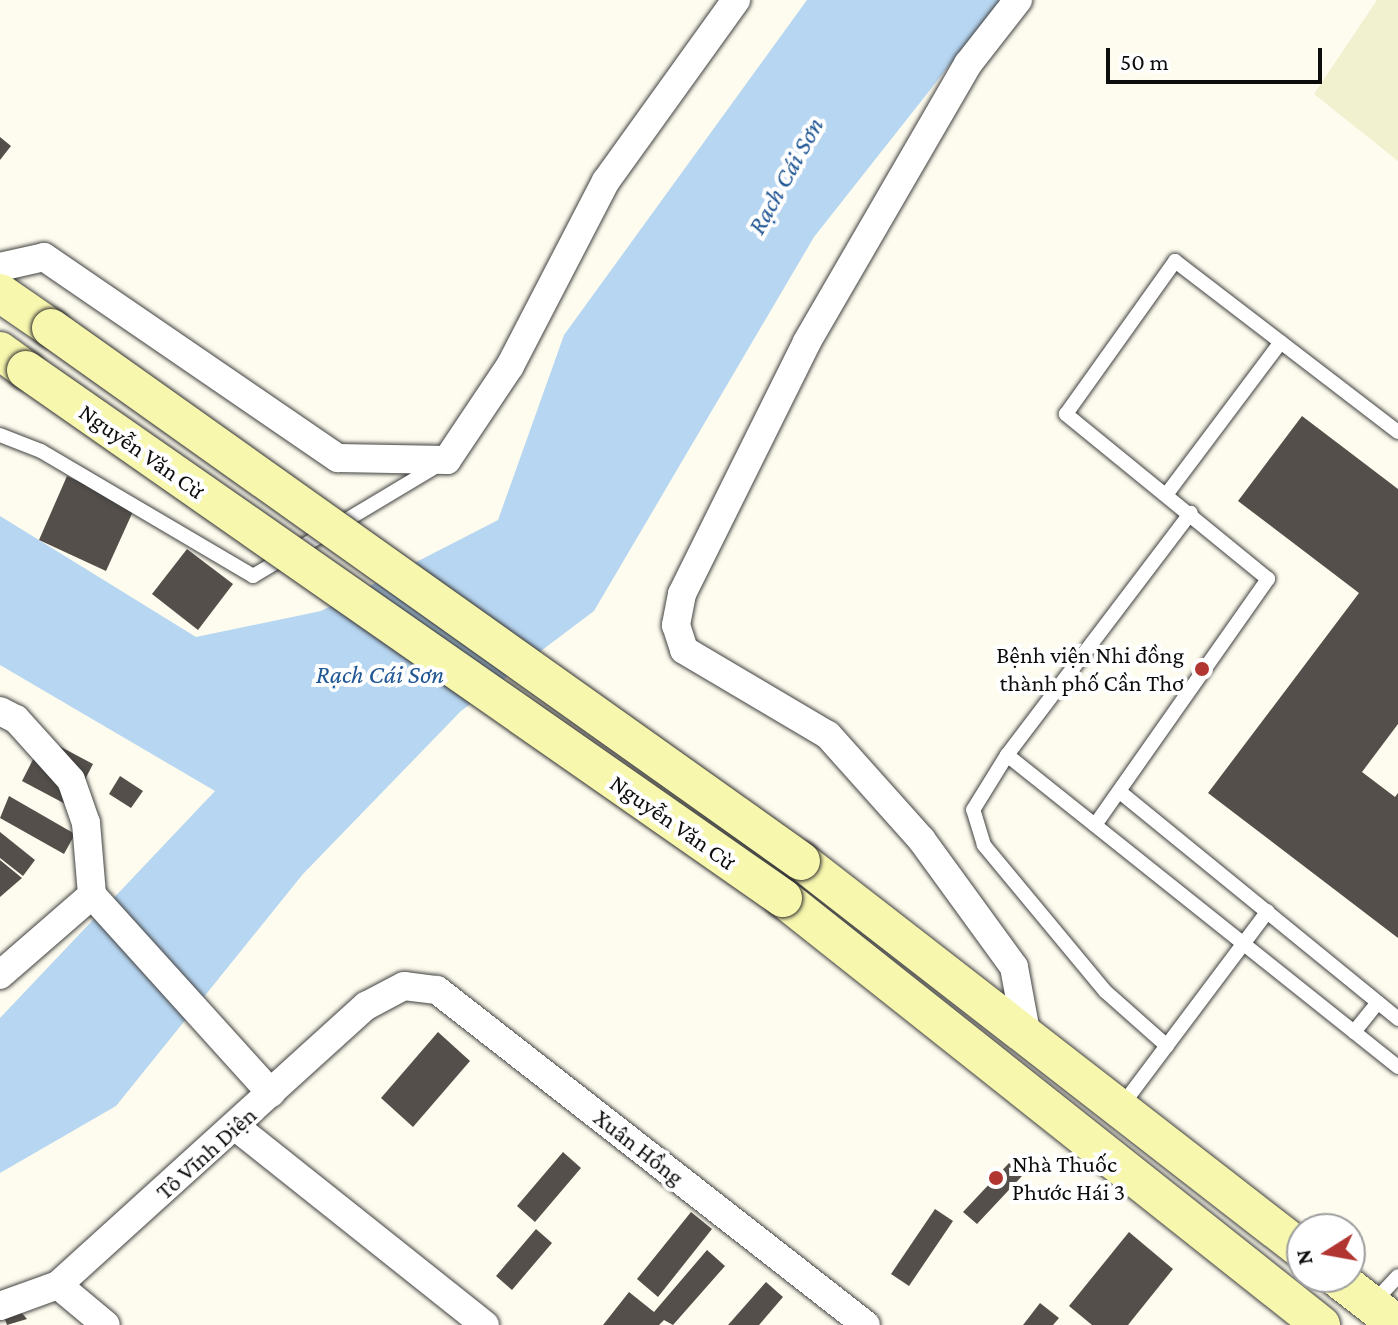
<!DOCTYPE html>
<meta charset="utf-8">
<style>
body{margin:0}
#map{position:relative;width:1398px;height:1325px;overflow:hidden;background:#fefcee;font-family:"Crimson Pro",serif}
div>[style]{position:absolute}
.farmland>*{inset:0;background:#f1f1d0}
.water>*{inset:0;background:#b7d6f1}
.building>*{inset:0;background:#544f4a}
.roads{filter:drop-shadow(0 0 2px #404040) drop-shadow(0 0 2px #404040)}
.lane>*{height:14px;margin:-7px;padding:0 7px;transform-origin:7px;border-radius:7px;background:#fff}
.street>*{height:28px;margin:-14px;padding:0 14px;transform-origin:14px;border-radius:14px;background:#fff}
.secondary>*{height:38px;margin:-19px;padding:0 19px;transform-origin:19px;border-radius:19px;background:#f8f7ae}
.bridges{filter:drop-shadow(0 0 2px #2f2f2f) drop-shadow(0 0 2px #2f2f2f)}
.secondary-bridge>*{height:38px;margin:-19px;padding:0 19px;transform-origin:19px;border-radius:19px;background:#f8f7ae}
.dots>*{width:22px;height:22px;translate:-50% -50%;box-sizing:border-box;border:4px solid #fff;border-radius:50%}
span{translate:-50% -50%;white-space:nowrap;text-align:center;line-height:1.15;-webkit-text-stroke:8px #fff;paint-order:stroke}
.street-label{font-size:24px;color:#0d0d0d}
.poi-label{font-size:24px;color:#0d0d0d}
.right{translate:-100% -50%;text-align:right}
.left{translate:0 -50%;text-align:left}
.water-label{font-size:26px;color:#215794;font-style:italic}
.north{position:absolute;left:1286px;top:1213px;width:80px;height:80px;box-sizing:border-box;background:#fff;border:2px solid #9e9e9e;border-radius:50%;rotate:259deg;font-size:22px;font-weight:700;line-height:32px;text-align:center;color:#0d0d0d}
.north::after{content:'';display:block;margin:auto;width:28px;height:36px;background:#b13631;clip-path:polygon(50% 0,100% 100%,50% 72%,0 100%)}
.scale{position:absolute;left:1106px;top:48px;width:216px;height:36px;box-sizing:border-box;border:4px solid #0d0d0d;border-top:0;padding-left:10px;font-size:24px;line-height:28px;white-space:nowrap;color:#0d0d0d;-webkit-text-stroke:6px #fff;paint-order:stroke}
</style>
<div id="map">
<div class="farmland">
<i style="clip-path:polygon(1377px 0,1398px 0,1398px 161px,1314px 94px)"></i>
</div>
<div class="water">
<i style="clip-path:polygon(807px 0,1001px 0,814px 237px,594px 611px,461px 711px,303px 874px,116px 1106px,0 1173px,0 1018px,215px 791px,0 665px,0 516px,196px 637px,321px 611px,498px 520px,564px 335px)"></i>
</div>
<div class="building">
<i style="clip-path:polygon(0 137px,11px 146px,0 160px)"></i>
<i style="clip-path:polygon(1302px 416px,1398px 489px,1398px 724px,1362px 772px,1395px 797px,1398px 793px,1398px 938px,1208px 793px,1359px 593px,1238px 501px)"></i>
<i style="clip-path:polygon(67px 476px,135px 507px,106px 571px,39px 540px)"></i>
<i style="clip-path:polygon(187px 549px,233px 584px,198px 630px,152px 594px)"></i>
<i style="clip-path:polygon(44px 738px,93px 764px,71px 807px,22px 781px)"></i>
<i style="clip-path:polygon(120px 776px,143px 791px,131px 808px,109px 794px)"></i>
<i style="clip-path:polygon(9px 796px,75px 834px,64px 854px,0 818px)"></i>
<i style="clip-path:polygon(0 832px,35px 860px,23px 876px,0 858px)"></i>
<i style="clip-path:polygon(0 860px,22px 878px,0 897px)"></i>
<i style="clip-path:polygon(438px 1032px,470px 1061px,413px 1127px,381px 1098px)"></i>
<i style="clip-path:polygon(563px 1152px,581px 1168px,535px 1222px,517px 1206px)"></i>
<i style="clip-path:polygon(1009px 1163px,1022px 1176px,977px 1224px,963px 1212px)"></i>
<i style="clip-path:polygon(935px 1209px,953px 1221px,909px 1286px,891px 1274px)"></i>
<i style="clip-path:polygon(691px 1212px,712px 1229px,658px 1297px,637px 1279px)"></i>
<i style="clip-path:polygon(536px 1229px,552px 1243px,512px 1290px,496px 1276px)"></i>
<i style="clip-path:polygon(1129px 1232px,1173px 1269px,1128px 1325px,1092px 1325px,1069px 1306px)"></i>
<i style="clip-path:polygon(707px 1250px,725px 1266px,673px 1325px,664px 1320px,659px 1325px,603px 1325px,629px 1292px,654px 1312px)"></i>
<i style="clip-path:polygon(766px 1282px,783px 1297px,759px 1325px,728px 1325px)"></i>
<i style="clip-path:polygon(1040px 1303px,1059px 1318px,1053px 1325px,1023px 1325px)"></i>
<i style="clip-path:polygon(21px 1312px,27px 1319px,7px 1325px,4px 1317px)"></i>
</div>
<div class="roads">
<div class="lane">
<i style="left:0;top:435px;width:44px;rotate:21.3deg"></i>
<i style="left:41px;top:451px;width:246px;rotate:30.5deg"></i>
<i style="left:253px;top:576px;width:218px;rotate:-30.9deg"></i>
<i style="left:1166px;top:495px;width:191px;rotate:-53.1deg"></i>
<i style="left:1007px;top:755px;width:500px;rotate:38.59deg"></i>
<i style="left:1120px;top:792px;width:359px;rotate:39.2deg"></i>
<i style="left:1095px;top:825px;width:301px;rotate:-54.9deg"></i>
<i style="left:1268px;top:579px;width:261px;rotate:-140.8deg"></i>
<i style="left:1066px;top:414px;width:188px;rotate:-54.5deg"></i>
<i style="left:1175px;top:261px;width:281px;rotate:37.5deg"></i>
<i style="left:1354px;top:1032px;width:38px;rotate:-51deg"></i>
<i style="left:1167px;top:1046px;width:83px;rotate:-138.4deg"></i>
<i style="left:1105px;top:991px;width:190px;rotate:-129.7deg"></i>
<i style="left:984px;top:845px;width:37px;rotate:-107deg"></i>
<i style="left:973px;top:810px;width:65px;rotate:-58.3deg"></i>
<i style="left:1007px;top:755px;width:304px;rotate:-52.8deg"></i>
<i style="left:1120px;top:1108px;width:246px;rotate:-53.1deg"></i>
<i style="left:1372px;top:1304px;width:38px;rotate:-47deg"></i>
</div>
<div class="street">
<i style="left:1018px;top:0;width:81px;rotate:128deg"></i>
<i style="left:968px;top:64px;width:321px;rotate:120.1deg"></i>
<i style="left:807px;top:342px;width:281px;rotate:116.4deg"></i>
<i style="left:682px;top:594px;width:32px;rotate:101deg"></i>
<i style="left:676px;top:625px;width:26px;rotate:72deg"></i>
<i style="left:684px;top:650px;width:167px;rotate:30.6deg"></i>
<i style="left:828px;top:735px;width:140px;rotate:48.2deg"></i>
<i style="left:921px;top:839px;width:158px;rotate:54deg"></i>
<i style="left:1014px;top:967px;width:71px;rotate:79.5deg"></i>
<i style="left:0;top:267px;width:45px;rotate:-12.8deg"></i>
<i style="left:44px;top:257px;width:356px;rotate:34.4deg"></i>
<i style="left:338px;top:458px;width:109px;rotate:1.1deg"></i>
<i style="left:447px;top:460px;width:113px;rotate:-56.2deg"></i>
<i style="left:510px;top:366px;width:208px;rotate:-62.6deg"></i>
<i style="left:606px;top:181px;width:223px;rotate:-54.3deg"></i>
<i style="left:0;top:711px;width:18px;rotate:27deg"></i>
<i style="left:16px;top:719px;width:82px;rotate:48deg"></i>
<i style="left:71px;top:780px;width:46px;rotate:70.8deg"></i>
<i style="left:86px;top:823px;width:72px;rotate:85.2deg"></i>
<i style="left:92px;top:895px;width:122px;rotate:139deg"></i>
<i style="left:92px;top:895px;width:267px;rotate:47.9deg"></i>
<i style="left:236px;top:1127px;width:318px;rotate:38.5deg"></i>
<i style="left:58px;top:1285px;width:62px;rotate:39.8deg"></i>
<i style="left:0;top:1306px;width:62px;rotate:-19.9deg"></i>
<i style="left:58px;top:1285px;width:416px;rotate:-42.2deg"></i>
<i style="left:366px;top:1006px;width:43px;rotate:-27.8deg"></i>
<i style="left:404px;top:986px;width:33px;rotate:7deg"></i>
<i style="left:437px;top:990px;width:544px;rotate:37.99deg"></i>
</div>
<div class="secondary">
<i style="left:0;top:293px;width:62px;rotate:34.5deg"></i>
<i style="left:0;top:351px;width:32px;rotate:36deg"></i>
<i style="left:801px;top:861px;width:634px;rotate:37.83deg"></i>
<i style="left:783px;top:898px;width:687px;rotate:38.44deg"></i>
<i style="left:1336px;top:1277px;width:78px;rotate:37.7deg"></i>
</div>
</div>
<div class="bridges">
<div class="secondary-bridge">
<i style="left:51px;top:328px;width:920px;rotate:35.4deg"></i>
<i style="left:26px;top:370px;width:923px;rotate:34.9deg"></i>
</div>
</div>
<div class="dots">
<i style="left:1202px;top:669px;background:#b13631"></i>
<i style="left:996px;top:1178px;background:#b13631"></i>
</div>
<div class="street-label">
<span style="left:142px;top:451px;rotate:35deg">Nguyễn Văn Cừ</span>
<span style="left:673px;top:822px;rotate:35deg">Nguyễn Văn Cừ</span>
<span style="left:639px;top:1147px;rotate:38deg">Xuân Hồng</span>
<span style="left:206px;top:1153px;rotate:-42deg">Tô Vĩnh Diện</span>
</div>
<div class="poi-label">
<span class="right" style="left:1184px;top:669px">Bệnh viện Nhi đồng<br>thành phố Cần Thơ</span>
<span class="left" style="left:1012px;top:1178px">Nhà Thuốc<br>Phước Hái 3</span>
</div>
<div class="water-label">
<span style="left:786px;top:176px;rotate:-61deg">Rạch Cái Sơn</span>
<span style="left:380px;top:675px">Rạch Cái Sơn</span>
</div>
<div class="north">N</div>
<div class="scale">50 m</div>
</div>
